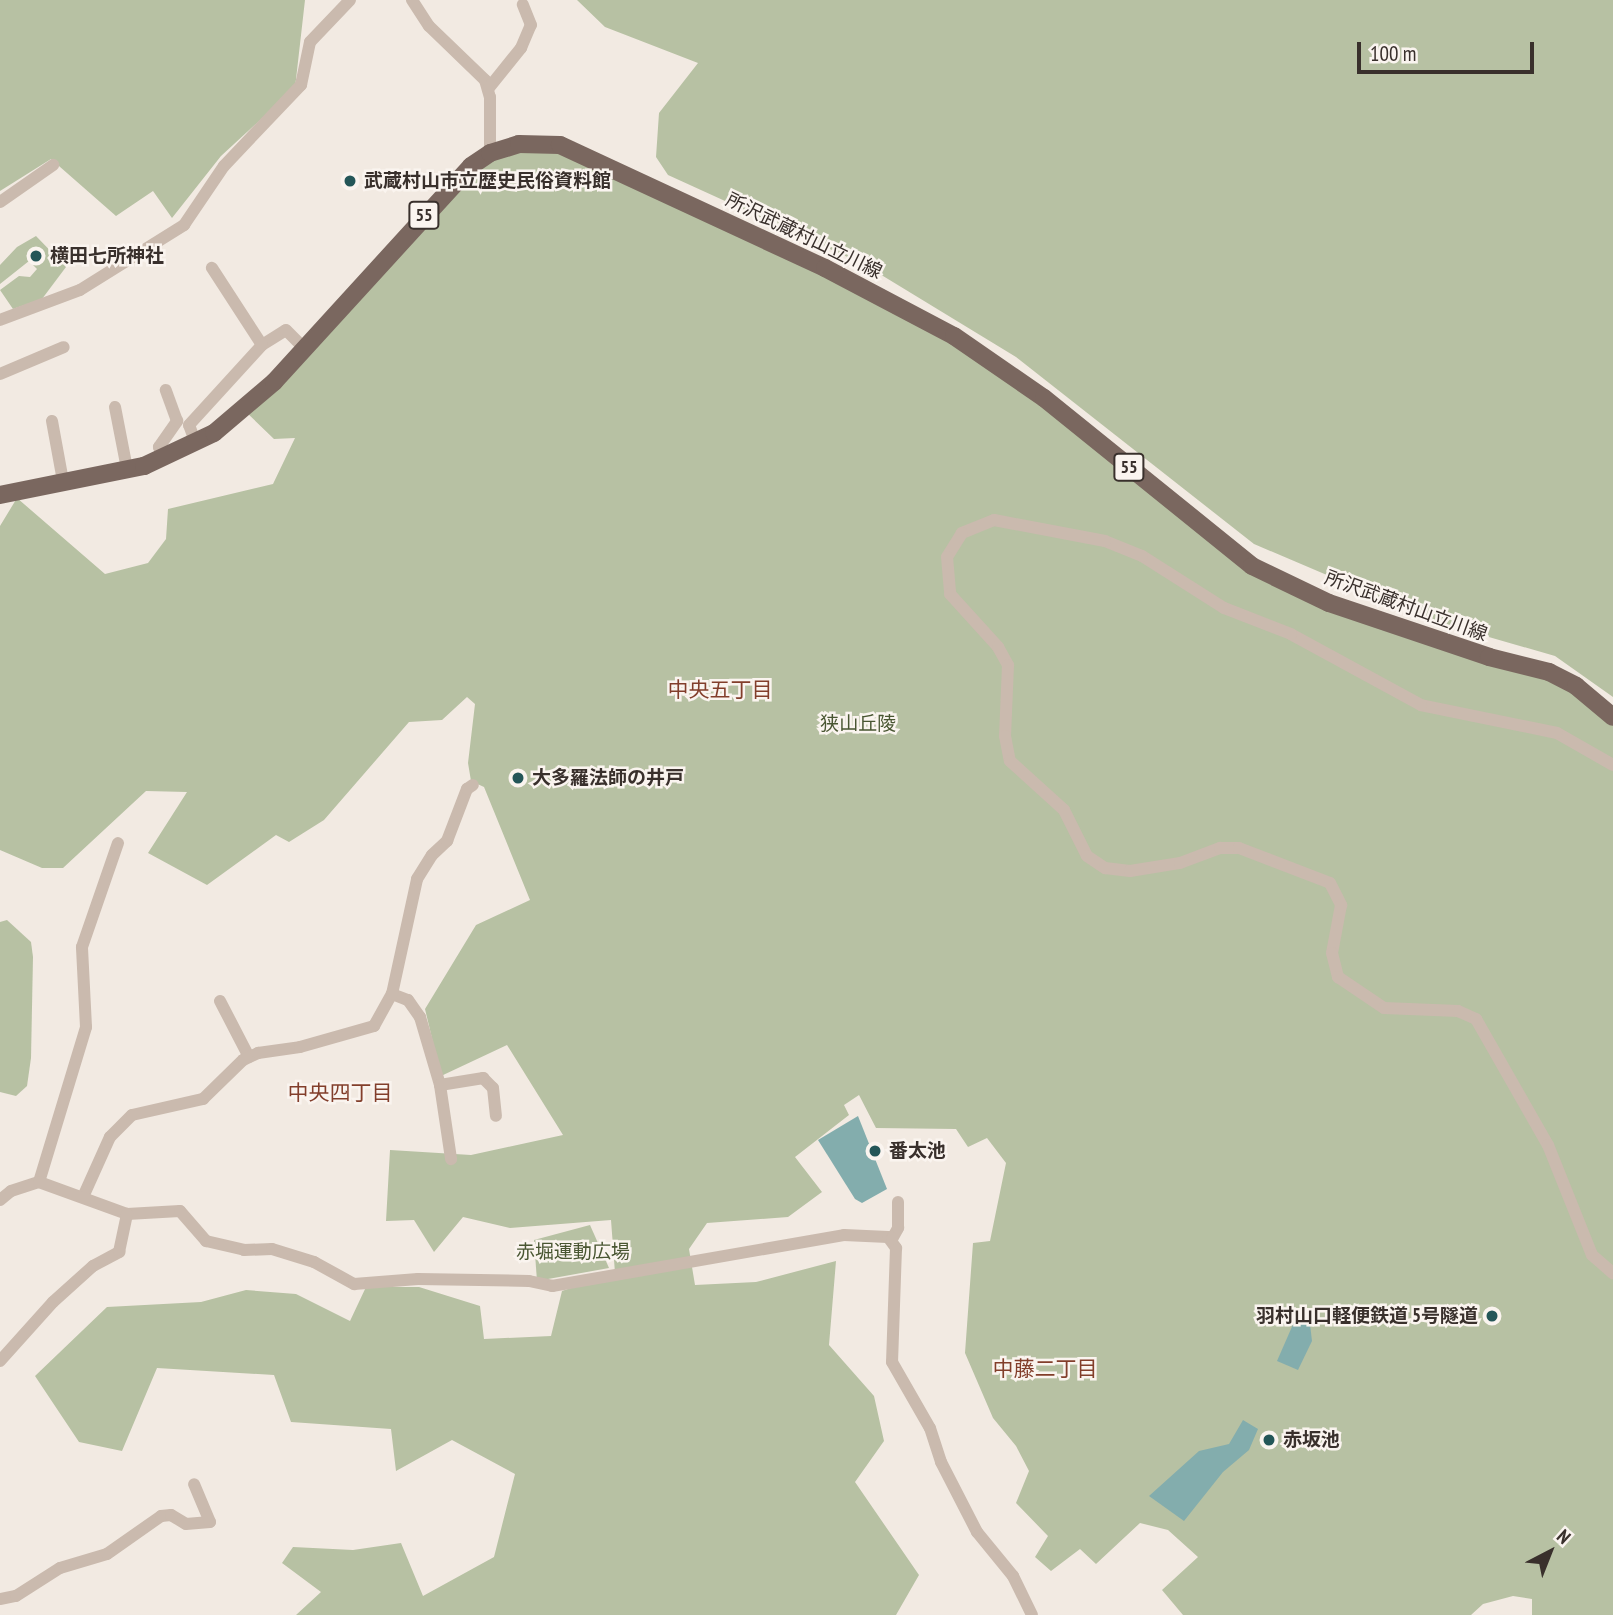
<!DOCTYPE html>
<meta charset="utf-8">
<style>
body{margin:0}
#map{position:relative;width:1613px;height:1615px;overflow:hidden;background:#f2eae2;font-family:"PT Sans Narrow","Noto Sans JP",sans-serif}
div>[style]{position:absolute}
.green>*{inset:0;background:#b7c1a3}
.water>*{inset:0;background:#83adad}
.minor>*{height:12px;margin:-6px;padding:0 6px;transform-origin:6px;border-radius:6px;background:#cabaae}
.primary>*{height:18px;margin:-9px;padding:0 9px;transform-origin:9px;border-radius:9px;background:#7a675f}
.dots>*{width:19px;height:19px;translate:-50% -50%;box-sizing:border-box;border:4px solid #faf4ef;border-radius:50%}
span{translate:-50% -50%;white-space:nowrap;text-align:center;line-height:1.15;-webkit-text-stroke:5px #faf4ef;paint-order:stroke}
.shield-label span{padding:2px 5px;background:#faf4ef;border:2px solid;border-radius:5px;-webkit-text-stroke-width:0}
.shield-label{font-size:18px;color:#39302c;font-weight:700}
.poi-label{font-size:19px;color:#39302c;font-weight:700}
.left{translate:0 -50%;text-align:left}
.right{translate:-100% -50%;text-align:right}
.street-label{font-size:19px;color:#39302c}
.park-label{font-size:19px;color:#495632}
.neighbourhood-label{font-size:21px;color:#823e2b}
.north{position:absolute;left:1515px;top:1517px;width:70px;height:70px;-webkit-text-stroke:5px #faf4ef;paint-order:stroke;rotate:42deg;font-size:19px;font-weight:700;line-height:28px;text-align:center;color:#39302c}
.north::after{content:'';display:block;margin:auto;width:24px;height:32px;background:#39302c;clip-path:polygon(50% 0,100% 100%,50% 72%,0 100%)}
.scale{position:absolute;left:1357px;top:42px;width:177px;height:32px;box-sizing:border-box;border:4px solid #39302c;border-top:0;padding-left:9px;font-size:21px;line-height:24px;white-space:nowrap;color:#39302c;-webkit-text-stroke:5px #faf4ef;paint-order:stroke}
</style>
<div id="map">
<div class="green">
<i style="clip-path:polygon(0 0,305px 0,295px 88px,221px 156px,172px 218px,153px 191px,116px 216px,51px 159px,0 191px)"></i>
<i style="clip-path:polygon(577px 0,1613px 0,1613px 697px,1555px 656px,1437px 622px,1254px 544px,1016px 357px,865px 265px,668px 175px,656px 157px,659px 113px,698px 63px,605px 27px)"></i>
<i style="clip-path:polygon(539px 143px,954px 336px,1252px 566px,1329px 603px,1549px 672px,1613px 717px,1613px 1615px,1532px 1615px,1532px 1599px,1513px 1596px,1483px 1604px,1471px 1615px,1183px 1615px,1162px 1590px,1198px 1557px,1168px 1530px,1140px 1523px,1096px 1564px,1080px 1549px,1051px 1571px,1035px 1557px,1048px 1536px,1016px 1503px,1029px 1471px,1016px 1446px,993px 1418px,965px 1353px,973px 1243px,990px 1241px,1006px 1163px,987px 1138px,968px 1147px,956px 1129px,876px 1128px,859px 1095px,844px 1105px,849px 1115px,795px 1157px,822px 1192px,788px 1217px,707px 1223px,689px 1249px,695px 1285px,756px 1282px,836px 1261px,829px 1345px,874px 1396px,884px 1441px,855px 1482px,919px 1575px,896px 1615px,296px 1615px,321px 1592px,282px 1563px,293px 1547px,353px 1550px,401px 1543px,423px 1596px,494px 1557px,515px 1474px,452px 1440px,396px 1471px,391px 1429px,291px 1422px,274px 1375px,157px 1368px,122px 1451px,79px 1442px,35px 1376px,107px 1307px,201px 1302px,246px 1290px,296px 1294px,350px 1321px,366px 1287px,419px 1287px,480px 1306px,484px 1339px,551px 1336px,562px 1291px,615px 1273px,611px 1220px,510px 1228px,463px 1217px,434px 1252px,414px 1220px,386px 1221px,390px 1150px,471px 1155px,563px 1135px,507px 1045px,441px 1076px,425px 1009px,476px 925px,530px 900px,484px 787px,471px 781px,468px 763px,475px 704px,467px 697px,442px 720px,409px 722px,324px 820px,289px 842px,276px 835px,207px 885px,148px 853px,187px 792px,146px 791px,63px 868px,42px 868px,0 850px,0 526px,17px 498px,105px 574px,148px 563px,166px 539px,168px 509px,273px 484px,295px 438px,274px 439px,245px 411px,471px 166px)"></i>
<i style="clip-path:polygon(36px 236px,66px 267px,42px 299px,13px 309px,0 290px,19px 276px,30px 277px,37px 269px,29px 261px,0 284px,0 265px,17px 247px)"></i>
<i style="clip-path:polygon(7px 920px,31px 942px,33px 957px,31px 1058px,27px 1086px,16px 1096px,0 1092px,0 922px)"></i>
<i style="clip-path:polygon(590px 1225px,609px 1268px,537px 1281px,534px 1240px)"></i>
</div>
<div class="water">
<i style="clip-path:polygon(858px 1116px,887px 1189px,862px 1203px,855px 1199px,818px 1140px)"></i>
<i style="clip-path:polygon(1298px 1313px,1309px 1316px,1312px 1341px,1298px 1370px,1277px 1361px)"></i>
<i style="clip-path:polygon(1243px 1420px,1258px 1429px,1249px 1450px,1223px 1472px,1184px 1521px,1149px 1496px,1199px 1451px,1229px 1444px)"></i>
</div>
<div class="minor">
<i style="left:412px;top:0;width:31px;rotate:57deg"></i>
<i style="left:429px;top:26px;width:78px;rotate:44deg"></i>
<i style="left:485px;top:80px;width:18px;rotate:74deg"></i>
<i style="left:490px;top:97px;width:56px;rotate:90deg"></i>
<i style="left:488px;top:89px;width:53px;rotate:-51.2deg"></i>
<i style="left:521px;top:48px;width:25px;rotate:-67deg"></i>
<i style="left:531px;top:25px;width:22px;rotate:-112deg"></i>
<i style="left:0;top:202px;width:65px;rotate:-34.9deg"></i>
<i style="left:0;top:320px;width:85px;rotate:-20.6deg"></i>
<i style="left:80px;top:290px;width:123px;rotate:-32deg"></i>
<i style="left:184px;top:225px;width:71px;rotate:-55.9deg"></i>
<i style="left:224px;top:166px;width:112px;rotate:-46.5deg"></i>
<i style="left:301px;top:85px;width:44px;rotate:-78.2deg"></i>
<i style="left:310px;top:42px;width:58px;rotate:-46.4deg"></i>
<i style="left:262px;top:345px;width:28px;rotate:-32deg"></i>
<i style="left:286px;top:330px;width:25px;rotate:45deg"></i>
<i style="left:0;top:374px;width:69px;rotate:-22.9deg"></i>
<i style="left:115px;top:407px;width:63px;rotate:79deg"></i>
<i style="left:52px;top:421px;width:61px;rotate:79.6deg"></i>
<i style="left:196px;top:444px;width:20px;rotate:-110deg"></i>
<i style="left:189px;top:425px;width:108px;rotate:-47.6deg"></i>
<i style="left:262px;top:345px;width:92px;rotate:-123deg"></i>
<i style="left:164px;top:459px;width:13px;rotate:-113deg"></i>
<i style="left:159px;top:447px;width:32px;rotate:-55deg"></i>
<i style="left:177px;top:421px;width:33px;rotate:-110deg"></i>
<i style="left:1613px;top:765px;width:64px;rotate:-150.3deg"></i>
<i style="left:1557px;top:733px;width:139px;rotate:-168.4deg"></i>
<i style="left:1421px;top:705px;width:148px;rotate:-151.4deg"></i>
<i style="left:1291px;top:634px;width:72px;rotate:-158.8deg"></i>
<i style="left:1224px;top:608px;width:97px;rotate:-147.6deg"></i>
<i style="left:1142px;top:556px;width:40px;rotate:-158deg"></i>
<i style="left:1105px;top:541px;width:113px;rotate:-169.3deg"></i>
<i style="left:994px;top:520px;width:35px;rotate:158deg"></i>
<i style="left:962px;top:533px;width:28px;rotate:122deg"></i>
<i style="left:947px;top:557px;width:37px;rotate:85deg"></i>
<i style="left:950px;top:594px;width:72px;rotate:47.8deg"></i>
<i style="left:998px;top:647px;width:21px;rotate:61deg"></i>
<i style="left:1008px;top:665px;width:71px;rotate:92.4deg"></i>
<i style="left:1005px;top:736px;width:25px;rotate:79deg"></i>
<i style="left:1010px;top:761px;width:73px;rotate:42.2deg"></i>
<i style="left:1064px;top:810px;width:51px;rotate:63.4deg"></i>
<i style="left:1087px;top:856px;width:22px;rotate:34deg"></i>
<i style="left:1105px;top:868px;width:25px;rotate:7deg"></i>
<i style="left:1130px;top:871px;width:51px;rotate:-9.1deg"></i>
<i style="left:1180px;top:863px;width:43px;rotate:-20.6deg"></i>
<i style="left:1220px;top:848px;width:19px"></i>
<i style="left:1239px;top:848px;width:97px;rotate:21deg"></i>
<i style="left:1330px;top:883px;width:25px;rotate:63deg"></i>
<i style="left:1341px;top:905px;width:49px;rotate:100.6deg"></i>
<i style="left:1332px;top:953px;width:25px;rotate:76deg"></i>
<i style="left:1338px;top:977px;width:55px;rotate:34deg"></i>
<i style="left:1384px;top:1008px;width:74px;rotate:2.3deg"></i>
<i style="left:1458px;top:1011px;width:20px;rotate:24deg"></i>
<i style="left:1476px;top:1019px;width:145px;rotate:60.3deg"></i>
<i style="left:1548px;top:1145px;width:118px;rotate:68.2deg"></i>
<i style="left:1592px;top:1255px;width:28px;rotate:41deg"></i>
<i style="left:392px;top:994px;width:17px;rotate:21deg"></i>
<i style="left:408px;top:1000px;width:21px;rotate:55deg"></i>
<i style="left:420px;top:1017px;width:71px;rotate:73.6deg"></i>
<i style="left:440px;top:1085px;width:75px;rotate:81.5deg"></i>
<i style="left:220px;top:1001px;width:63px;rotate:62.6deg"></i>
<i style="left:440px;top:1085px;width:44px;rotate:-9.2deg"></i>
<i style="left:483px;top:1078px;width:14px;rotate:45deg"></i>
<i style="left:493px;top:1088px;width:28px;rotate:84deg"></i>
<i style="left:39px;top:1182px;width:162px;rotate:-73.1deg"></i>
<i style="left:86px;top:1027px;width:80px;rotate:-92.9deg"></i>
<i style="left:82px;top:947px;width:110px;rotate:-70.9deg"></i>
<i style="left:83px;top:1197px;width:66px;rotate:-65.8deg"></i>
<i style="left:110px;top:1137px;width:31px;rotate:-45deg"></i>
<i style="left:132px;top:1115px;width:73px;rotate:-12.7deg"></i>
<i style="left:203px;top:1099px;width:56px;rotate:-44.3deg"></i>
<i style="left:243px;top:1060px;width:17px;rotate:-25deg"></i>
<i style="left:258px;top:1053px;width:42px;rotate:-8.1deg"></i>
<i style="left:300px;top:1047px;width:77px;rotate:-15.8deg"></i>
<i style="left:374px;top:1026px;width:37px;rotate:-61deg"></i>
<i style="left:392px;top:994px;width:118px;rotate:-77.7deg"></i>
<i style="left:417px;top:879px;width:28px;rotate:-58deg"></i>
<i style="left:432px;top:855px;width:21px;rotate:-43deg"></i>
<i style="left:447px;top:841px;width:56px;rotate:-69deg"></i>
<i style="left:467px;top:789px;width:7px;rotate:-34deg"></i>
<i style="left:0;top:1200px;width:14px;rotate:-39deg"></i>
<i style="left:11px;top:1191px;width:29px;rotate:-18deg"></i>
<i style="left:39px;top:1182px;width:94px;rotate:20deg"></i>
<i style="left:127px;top:1214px;width:53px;rotate:-3.2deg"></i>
<i style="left:180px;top:1211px;width:40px;rotate:49deg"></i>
<i style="left:206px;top:1241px;width:39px;rotate:13deg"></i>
<i style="left:244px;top:1250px;width:28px;rotate:-2deg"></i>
<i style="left:272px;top:1249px;width:44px;rotate:17.2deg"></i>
<i style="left:314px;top:1262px;width:46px;rotate:28.8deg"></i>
<i style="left:354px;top:1284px;width:64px;rotate:-4.5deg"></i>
<i style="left:418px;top:1279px;width:111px;rotate:1deg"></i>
<i style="left:529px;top:1281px;width:24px;rotate:12deg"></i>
<i style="left:552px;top:1286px;width:296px;rotate:-9.9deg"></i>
<i style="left:844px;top:1235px;width:44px;rotate:2.6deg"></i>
<i style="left:888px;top:1237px;width:14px;rotate:54deg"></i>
<i style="left:896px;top:1248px;width:114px;rotate:92deg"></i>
<i style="left:892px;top:1362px;width:76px;rotate:60.1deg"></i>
<i style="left:930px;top:1428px;width:36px;rotate:72deg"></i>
<i style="left:941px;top:1462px;width:79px;rotate:62.8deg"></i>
<i style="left:977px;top:1532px;width:57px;rotate:50.7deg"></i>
<i style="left:1013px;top:1576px;width:43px;rotate:64deg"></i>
<i style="left:892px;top:1239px;width:13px;rotate:-61deg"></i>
<i style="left:898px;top:1228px;width:26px;rotate:-90deg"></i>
<i style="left:0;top:1361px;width:79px;rotate:-48.1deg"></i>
<i style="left:53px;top:1302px;width:54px;rotate:-42deg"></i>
<i style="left:93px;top:1266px;width:30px;rotate:-28deg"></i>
<i style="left:119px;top:1252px;width:39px;rotate:-78deg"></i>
<i style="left:0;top:1599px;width:16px;rotate:-11deg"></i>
<i style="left:16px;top:1596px;width:52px;rotate:-32.5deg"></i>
<i style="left:60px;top:1568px;width:49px;rotate:-16.6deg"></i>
<i style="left:107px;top:1554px;width:66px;rotate:-35.1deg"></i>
<i style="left:161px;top:1516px;width:10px;rotate:-6deg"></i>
<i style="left:171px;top:1515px;width:17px;rotate:31deg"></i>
<i style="left:186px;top:1524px;width:24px;rotate:-5deg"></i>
<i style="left:210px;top:1522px;width:41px;rotate:-112.8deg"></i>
</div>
<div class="primary">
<i style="left:0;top:495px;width:147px;rotate:-11.4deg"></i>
<i style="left:144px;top:466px;width:77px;rotate:-25.2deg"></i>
<i style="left:214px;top:433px;width:79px;rotate:-40.4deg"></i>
<i style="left:274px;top:382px;width:292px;rotate:-47.6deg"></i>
<i style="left:471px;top:166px;width:23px;rotate:-34deg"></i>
<i style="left:490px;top:153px;width:30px;rotate:-17deg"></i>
<i style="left:519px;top:144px;width:41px;rotate:1.4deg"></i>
<i style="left:560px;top:145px;width:292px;rotate:24.9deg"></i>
<i style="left:825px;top:268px;width:146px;rotate:27.8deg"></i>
<i style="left:954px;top:336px;width:109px;rotate:34.6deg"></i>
<i style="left:1044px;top:398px;width:267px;rotate:38.9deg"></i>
<i style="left:1252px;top:566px;width:85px;rotate:25.7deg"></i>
<i style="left:1329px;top:603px;width:169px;rotate:18.6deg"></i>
<i style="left:1489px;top:657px;width:62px;rotate:14deg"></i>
<i style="left:1549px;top:672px;width:30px;rotate:27deg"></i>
<i style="left:1576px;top:686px;width:48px;rotate:40deg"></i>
</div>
<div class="dots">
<i style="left:350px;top:181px;background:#245658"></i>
<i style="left:36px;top:256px;background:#245658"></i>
<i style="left:518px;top:778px;background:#245658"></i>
<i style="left:875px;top:1151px;background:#245658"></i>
<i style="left:1492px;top:1316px;background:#245658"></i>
<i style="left:1269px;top:1440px;background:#245658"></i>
</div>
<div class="shield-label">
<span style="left:424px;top:215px">55</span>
<span style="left:1129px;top:467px">55</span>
</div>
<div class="poi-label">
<span class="left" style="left:364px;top:181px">武蔵村山市立歴史民俗資料館</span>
<span class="left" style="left:50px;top:256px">横田七所神社</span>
<span class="left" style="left:532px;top:778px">大多羅法師の井戸</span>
<span class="left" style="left:889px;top:1151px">番太池</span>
<span class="right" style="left:1478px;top:1316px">羽村山口軽便鉄道 5号隧道</span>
<span class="left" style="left:1283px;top:1440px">赤坂池</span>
</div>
<div class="street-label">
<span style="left:804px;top:236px;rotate:26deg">所沢武蔵村山立川線</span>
<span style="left:1406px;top:606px;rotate:20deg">所沢武蔵村山立川線</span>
</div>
<div class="park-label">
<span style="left:858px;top:724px">狭山丘陵</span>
<span style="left:573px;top:1252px">赤堀運動広場</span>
</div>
<div class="neighbourhood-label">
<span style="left:720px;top:690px">中央五丁目</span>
<span style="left:340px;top:1093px">中央四丁目</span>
<span style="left:1045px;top:1369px">中藤二丁目</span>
</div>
<div class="north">N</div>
<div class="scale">100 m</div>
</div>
